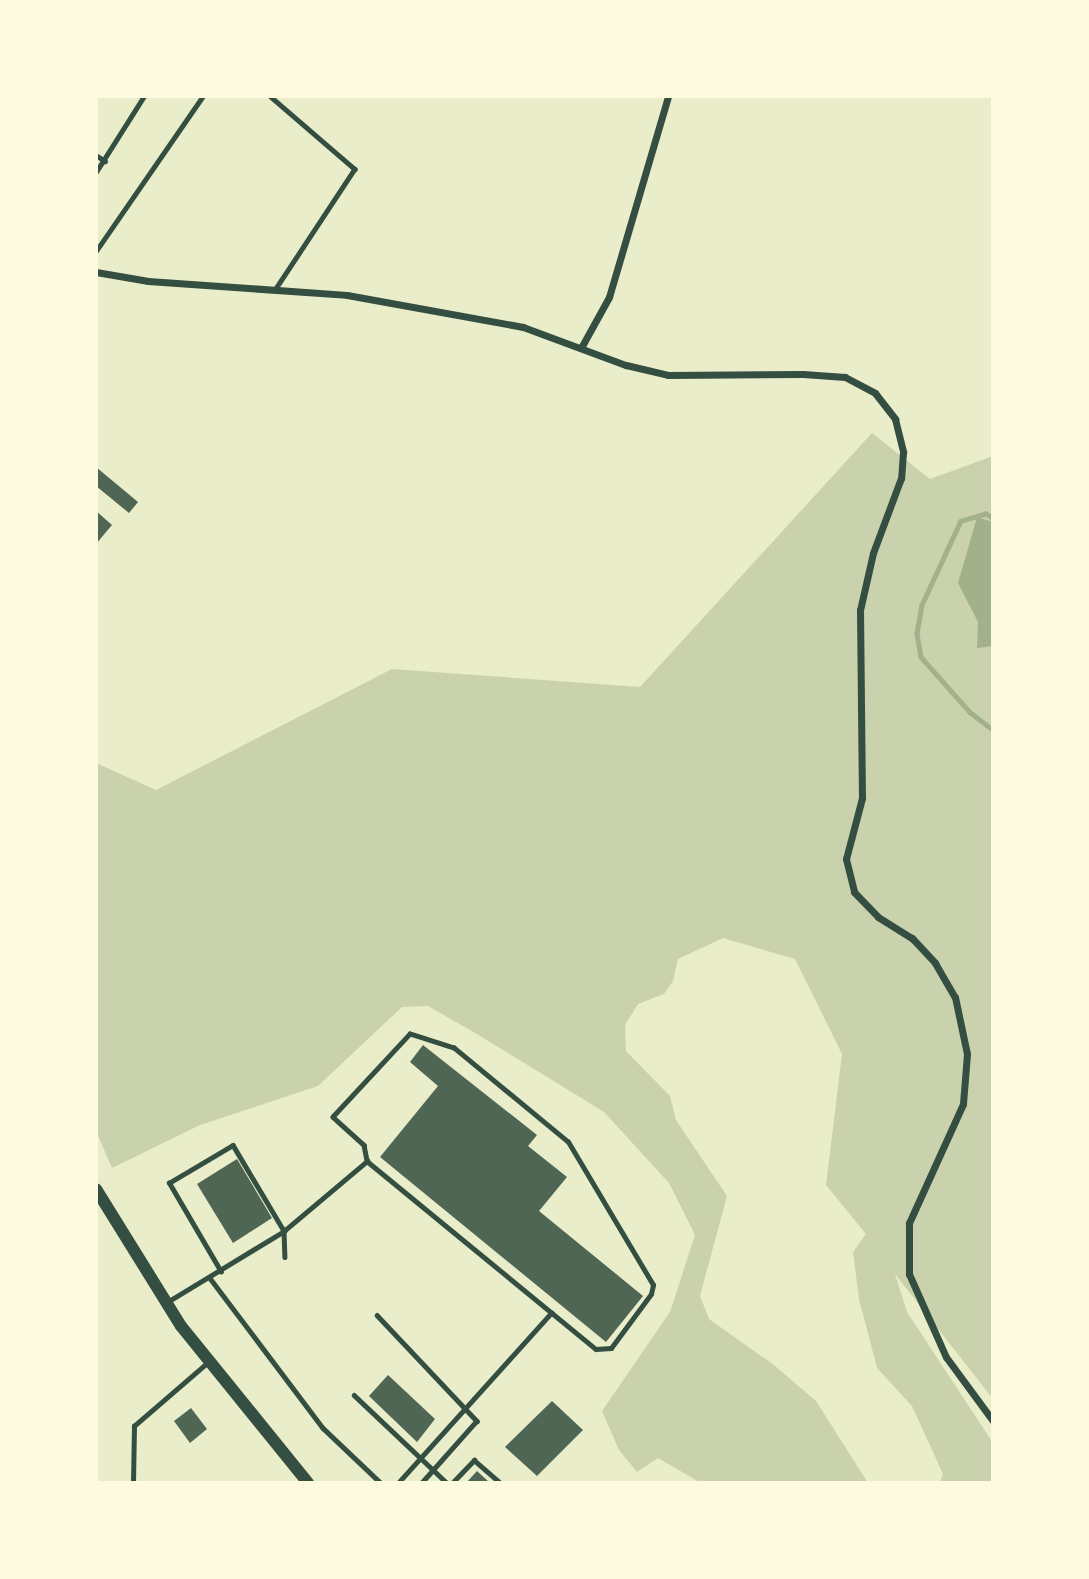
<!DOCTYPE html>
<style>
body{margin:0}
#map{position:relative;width:1089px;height:1579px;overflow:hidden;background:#e9edc9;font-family:Merriweather,serif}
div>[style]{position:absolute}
.green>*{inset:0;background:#cad2ad}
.water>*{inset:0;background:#a3b18a}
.stream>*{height:4.5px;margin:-2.25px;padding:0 2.25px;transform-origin:2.25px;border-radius:2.25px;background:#a3b18a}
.building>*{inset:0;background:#4f6655}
.service>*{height:4.5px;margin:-2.25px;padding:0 2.25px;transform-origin:2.25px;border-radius:2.25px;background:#344e41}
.minor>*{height:7px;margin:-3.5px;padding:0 3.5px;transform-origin:3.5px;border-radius:3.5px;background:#344e41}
.primary>*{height:12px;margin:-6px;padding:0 6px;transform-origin:6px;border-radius:6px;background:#344e41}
span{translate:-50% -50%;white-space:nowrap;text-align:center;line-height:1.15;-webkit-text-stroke:5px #fefae0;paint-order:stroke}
.frame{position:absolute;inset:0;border:98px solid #fefae0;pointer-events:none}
</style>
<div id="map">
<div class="green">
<i style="clip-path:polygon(872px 433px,930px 479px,993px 456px,993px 1399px,895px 1274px,907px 1312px,993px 1443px,993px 1483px,940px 1483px,943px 1474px,912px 1406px,877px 1368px,859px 1299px,853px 1252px,866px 1234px,826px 1185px,842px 1054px,795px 959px,723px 938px,678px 959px,673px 981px,664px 994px,638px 1004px,625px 1025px,626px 1051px,670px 1096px,676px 1120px,727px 1196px,700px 1296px,709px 1319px,774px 1365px,816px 1401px,868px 1483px,701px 1483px,658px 1458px,637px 1472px,619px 1450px,602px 1411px,670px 1312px,695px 1235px,669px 1183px,604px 1112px,477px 1034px,428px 1006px,402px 1007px,318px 1086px,200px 1125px,112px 1168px,96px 1131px,96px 763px,156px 790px,392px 669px,640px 687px)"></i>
</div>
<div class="water">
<i style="clip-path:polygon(977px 517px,993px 522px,993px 646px,977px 648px,978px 622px,958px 583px)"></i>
</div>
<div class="stream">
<i style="left:993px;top:519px;width:9px;rotate:-144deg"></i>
<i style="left:986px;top:514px;width:26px;rotate:164deg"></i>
<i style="left:961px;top:521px;width:93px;rotate:114.9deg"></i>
<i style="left:922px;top:605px;width:29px;rotate:100deg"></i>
<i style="left:917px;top:634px;width:23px;rotate:80deg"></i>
<i style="left:921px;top:657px;width:74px;rotate:48.3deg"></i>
<i style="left:970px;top:712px;width:29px;rotate:38deg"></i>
</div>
<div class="building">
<i style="clip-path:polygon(96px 467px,138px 502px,129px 513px,96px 486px)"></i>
<i style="clip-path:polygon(96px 511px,112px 525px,96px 544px)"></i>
<i style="clip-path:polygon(423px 1045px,537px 1135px,528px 1146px,567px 1177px,539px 1211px,643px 1296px,606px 1342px,380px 1157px,438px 1086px,410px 1062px)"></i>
<i style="clip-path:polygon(237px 1159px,272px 1218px,233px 1243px,197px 1184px)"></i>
<i style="clip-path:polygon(388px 1375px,435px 1419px,417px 1442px,369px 1396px)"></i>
<i style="clip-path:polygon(552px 1401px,583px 1430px,537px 1476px,505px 1447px)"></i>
<i style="clip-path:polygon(191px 1408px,207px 1429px,190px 1443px,174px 1421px)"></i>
<i style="clip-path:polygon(477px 1471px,490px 1483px,466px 1483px)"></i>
</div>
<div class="service">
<i style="left:270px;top:96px;width:112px;rotate:40.7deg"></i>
<i style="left:355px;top:169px;width:144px;rotate:123.4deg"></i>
<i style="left:96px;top:155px;width:11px;rotate:34deg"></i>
<i style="left:96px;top:172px;width:90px;rotate:-57.7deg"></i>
<i style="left:96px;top:251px;width:188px;rotate:-55.4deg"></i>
<i style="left:221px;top:1272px;width:103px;rotate:-120.3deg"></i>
<i style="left:169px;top:1183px;width:74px;rotate:-30.7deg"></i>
<i style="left:233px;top:1145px;width:100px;rotate:59.3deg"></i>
<i style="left:284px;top:1231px;width:26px;rotate:88deg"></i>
<i style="left:210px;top:1278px;width:188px;rotate:53deg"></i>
<i style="left:323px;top:1428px;width:80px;rotate:43.5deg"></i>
<i style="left:169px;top:1301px;width:135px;rotate:-31.3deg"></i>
<i style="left:284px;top:1231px;width:109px;rotate:-40.1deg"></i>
<i style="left:367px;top:1161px;width:296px;rotate:39.4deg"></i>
<i style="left:596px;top:1349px;width:15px;rotate:-4deg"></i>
<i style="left:611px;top:1348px;width:67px;rotate:-53.5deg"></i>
<i style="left:651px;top:1294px;width:9px;rotate:-77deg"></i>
<i style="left:653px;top:1285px;width:166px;rotate:-120.7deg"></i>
<i style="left:568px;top:1142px;width:148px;rotate:-140.5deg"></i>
<i style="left:454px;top:1048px;width:46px;rotate:-162.3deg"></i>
<i style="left:410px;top:1034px;width:113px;rotate:132.9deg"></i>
<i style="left:333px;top:1117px;width:42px;rotate:42.1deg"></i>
<i style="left:364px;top:1145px;width:16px;rotate:79deg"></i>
<i style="left:377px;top:1315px;width:146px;rotate:46.7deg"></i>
<i style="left:477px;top:1421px;width:83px;rotate:131.6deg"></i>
<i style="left:354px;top:1395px;width:128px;rotate:43.4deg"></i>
<i style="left:133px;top:1483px;width:57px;rotate:-89deg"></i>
<i style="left:134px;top:1426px;width:96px;rotate:-40.8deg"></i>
<i style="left:398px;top:1483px;width:229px;rotate:-48deg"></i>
<i style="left:452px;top:1483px;width:32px;rotate:-46deg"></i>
<i style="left:474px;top:1460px;width:35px;rotate:41deg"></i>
</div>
<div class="minor">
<i style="left:96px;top:272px;width:53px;rotate:9.8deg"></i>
<i style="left:148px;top:281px;width:199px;rotate:4deg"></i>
<i style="left:347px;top:295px;width:179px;rotate:10.3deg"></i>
<i style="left:523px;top:327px;width:110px;rotate:20.3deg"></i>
<i style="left:626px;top:365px;width:43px;rotate:13.4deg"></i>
<i style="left:668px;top:375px;width:135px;rotate:-0.4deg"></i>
<i style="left:803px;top:374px;width:42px;rotate:4.1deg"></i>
<i style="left:845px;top:377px;width:34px;rotate:28deg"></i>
<i style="left:875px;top:393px;width:33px;rotate:52deg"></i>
<i style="left:895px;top:419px;width:34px;rotate:76deg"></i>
<i style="left:903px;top:452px;width:26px;rotate:94deg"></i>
<i style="left:901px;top:478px;width:80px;rotate:110.5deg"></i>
<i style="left:873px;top:553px;width:58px;rotate:102.8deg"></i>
<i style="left:860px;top:610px;width:188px;rotate:89.4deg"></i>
<i style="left:862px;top:798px;width:63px;rotate:104.7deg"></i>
<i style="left:846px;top:859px;width:34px;rotate:76deg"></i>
<i style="left:854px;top:892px;width:35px;rotate:46deg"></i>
<i style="left:878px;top:917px;width:40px;rotate:32deg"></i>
<i style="left:912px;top:938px;width:34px;rotate:47deg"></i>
<i style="left:935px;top:963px;width:39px;rotate:60deg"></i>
<i style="left:955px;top:997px;width:58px;rotate:78.1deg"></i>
<i style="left:967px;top:1054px;width:50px;rotate:94.6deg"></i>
<i style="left:963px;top:1104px;width:131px;rotate:114.4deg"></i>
<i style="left:909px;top:1223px;width:51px;rotate:90deg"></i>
<i style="left:909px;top:1274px;width:91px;rotate:66deg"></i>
<i style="left:946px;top:1357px;width:79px;rotate:53.7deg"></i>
<i style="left:582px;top:346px;width:56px;rotate:-61.1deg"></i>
<i style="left:609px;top:297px;width:209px;rotate:-73.6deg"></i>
</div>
<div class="primary">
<i style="left:96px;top:1189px;width:161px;rotate:58.2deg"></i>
<i style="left:181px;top:1326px;width:202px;rotate:51deg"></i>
</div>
<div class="frame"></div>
</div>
